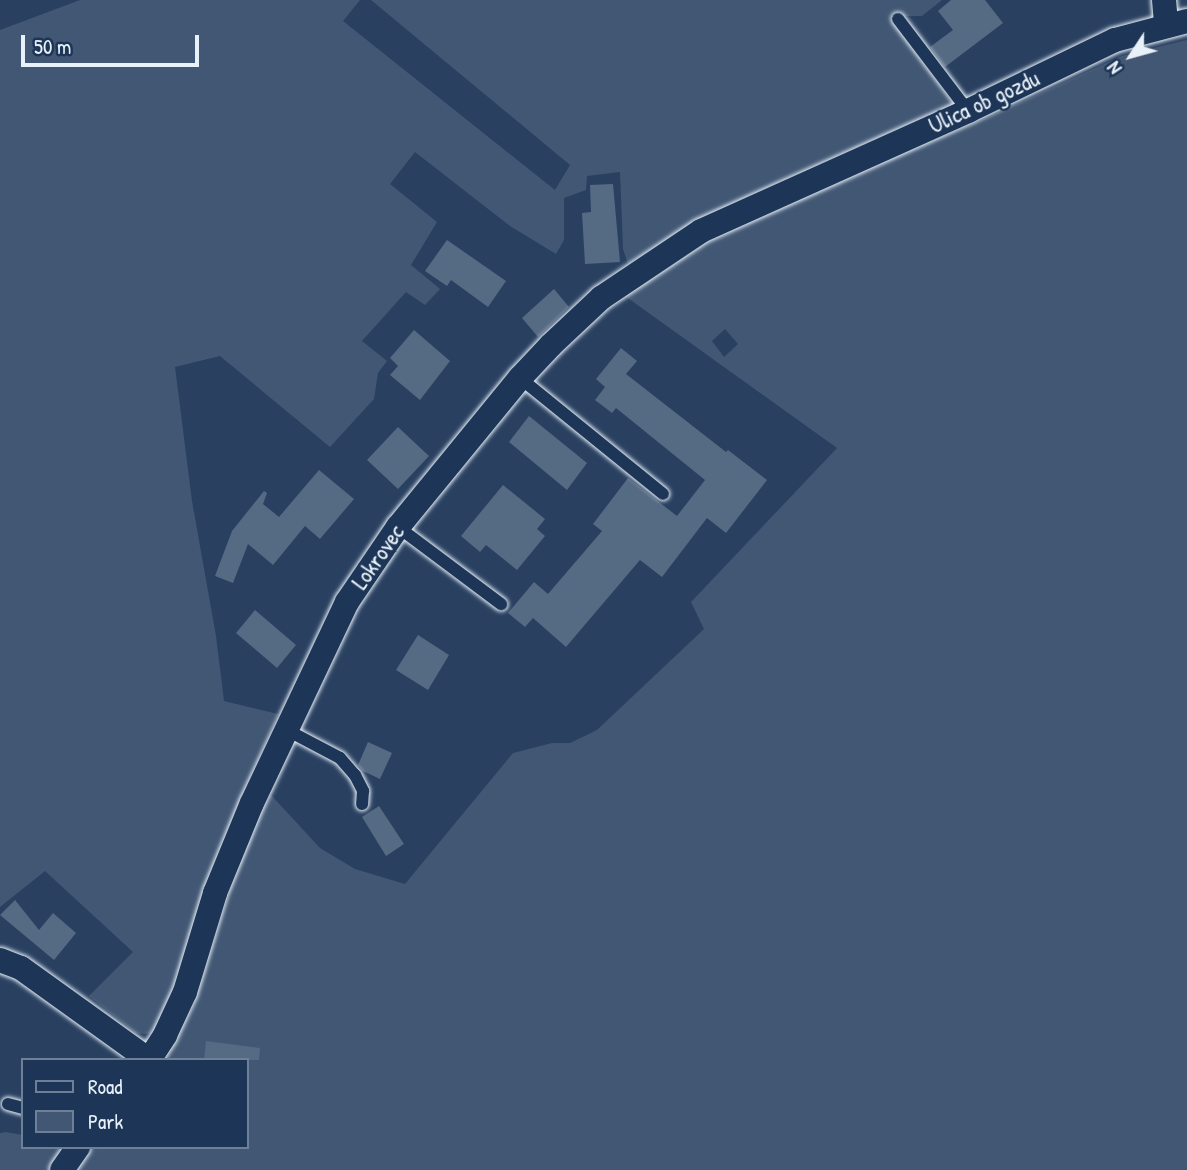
<!DOCTYPE html>
<style>
body{margin:0}
#map{position:relative;width:1187px;height:1170px;overflow:hidden;background:#294061;font-family:"Patrick Hand",sans-serif}
div>[style]{position:absolute}
.green>*{inset:0;background:#415774}
.building>*{inset:0;background:#556a83}
.roads{filter:drop-shadow(0 0 2px #e8f1f8) drop-shadow(0 0 2px #e8f1f8)}
.lane>*{height:12px;margin:-6px;padding:0 6px;transform-origin:6px;border-radius:6px;background:#1d3557}
.street>*{height:24px;margin:-12px;padding:0 12px;transform-origin:12px;border-radius:12px;background:#1d3557}
span{translate:-50% -50%;white-space:nowrap;text-align:center;line-height:1.15;-webkit-text-stroke:5px #1d3557;paint-order:stroke}
.street-label{font-size:23px;color:#e8f1f8}
.legend{position:absolute;left:21px;top:1058px;width:228px;height:91px;box-sizing:border-box;background:#1d3557;border:2px solid #6e8097;margin:0;padding:9px 12px;list-style:none;font-size:21px;color:#e8f1f8}
.legend li{display:flex;align-items:center;gap:14px;height:35px}
.legend b{width:35px;border:2px solid #6e8097}
.north{position:absolute;left:1096px;top:21px;width:70px;height:70px;-webkit-text-stroke:5px #1d3557;paint-order:stroke;rotate:234deg;font-size:19px;font-weight:700;line-height:28px;text-align:center;color:#e8f1f8}
.north::after{content:'';display:block;margin:auto;width:24px;height:32px;background:#e8f1f8;clip-path:polygon(50% 0,100% 100%,50% 72%,0 100%)}
.scale{position:absolute;left:21px;top:35px;width:178px;height:32px;box-sizing:border-box;border:4px solid #e8f1f8;border-top:0;padding-left:9px;font-size:21px;line-height:24px;white-space:nowrap;color:#e8f1f8;-webkit-text-stroke:5px #1d3557;paint-order:stroke}
</style>
<div id="map">
<div class="green">
<i style="clip-path:polygon(80px 0,360px 0,343px 21px,555px 190px,570px 165px,371px 0,942px 0,922px 16px,902px 16px,894px 24px,953px 104px,750px 195px,694px 223px,628px 264px,623px 249px,620px 172px,587px 176px,586px 190px,564px 198px,564px 240px,556px 254px,510px 226px,415px 152px,390px 184px,437px 222px,411px 265px,440px 289px,425px 305px,406px 292px,362px 341px,387px 361px,378px 373px,374px 399px,330px 447px,220px 356px,175px 367px,192px 501px,216px 636px,224px 701px,278px 714px,247px 784px,173px 990px,153px 1033px,145px 1034px,136px 1033px,89px 996px,133px 952px,45px 871px,0 907px,0 30px)"></i>
<i style="clip-path:polygon(evenodd,1187px 40px,1187px 1170px,77px 1170px,94px 1147px,247px 1147px,247px 1060px,165px 1060px,194px 1005px,247px 837px,271px 795px,320px 848px,355px 869px,405px 884px,513px 753px,552px 743px,570px 743px,597px 730px,704px 629px,691px 602px,837px 448px,625px 296px,689px 252px,761px 213px,980px 121px,1122px 56px,1187px 40px,725px 329px,738px 344px,724px 357px,712px 341px,725px 329px)"></i>
<i style="clip-path:polygon(6px 1132px,23px 1135px,23px 1147px,64px 1147px,49px 1170px,0 1170px,0 1133px)"></i>
</div>
<div class="building">
<i style="clip-path:polygon(951px 0,985px 0,1003px 23px,945px 67px,930px 47px,953px 30px,938px 11px)"></i>
<i style="clip-path:polygon(613px 184px,620px 262px,585px 264px,582px 213px,591px 212px,590px 185px)"></i>
<i style="clip-path:polygon(447px 240px,506px 281px,488px 307px,451px 280px,447px 286px,425px 271px)"></i>
<i style="clip-path:polygon(554px 289px,569px 307px,538px 337px,522px 318px)"></i>
<i style="clip-path:polygon(414px 330px,450px 361px,420px 400px,390px 375px,398px 366px,390px 358px)"></i>
<i style="clip-path:polygon(621px 348px,637px 361px,626px 374px,726px 452px,728px 450px,767px 480px,726px 533px,707px 518px,662px 577px,640px 560px,566px 647px,533px 618px,525px 627px,508px 613px,534px 582px,548px 594px,602px 531px,593px 524px,628px 478px,677px 516px,705px 480px,616px 408px,612px 413px,595px 400px,605px 387px,596px 379px)"></i>
<i style="clip-path:polygon(529px 416px,587px 463px,567px 490px,509px 442px)"></i>
<i style="clip-path:polygon(398px 427px,429px 456px,398px 489px,367px 460px)"></i>
<i style="clip-path:polygon(319px 470px,354px 499px,320px 539px,305px 526px,273px 565px,248px 544px,233px 583px,215px 576px,232px 531px,264px 491px,267px 493px,263px 504px,279px 517px)"></i>
<i style="clip-path:polygon(503px 485px,545px 519px,537px 529px,545px 536px,517px 570px,486px 545px,480px 552px,461px 536px)"></i>
<i style="clip-path:polygon(255px 610px,296px 645px,277px 668px,236px 633px)"></i>
<i style="clip-path:polygon(418px 635px,449px 655px,428px 690px,396px 670px)"></i>
<i style="clip-path:polygon(368px 742px,392px 753px,380px 779px,363px 771px,358px 765px)"></i>
<i style="clip-path:polygon(379px 806px,404px 844px,386px 856px,362px 817px)"></i>
<i style="clip-path:polygon(15px 900px,39px 930px,53px 913px,76px 933px,54px 960px,0 915px)"></i>
<i style="clip-path:polygon(206px 1041px,260px 1048px,259px 1060px,204px 1060px)"></i>
</div>
<div class="roads">
<div class="lane">
<i style="left:898px;top:19px;width:116px;rotate:52.7deg"></i>
<i style="left:520px;top:378px;width:184px;rotate:39deg"></i>
<i style="left:398px;top:527px;width:129px;rotate:36.8deg"></i>
<i style="left:285px;top:729px;width:62px;rotate:27.8deg"></i>
<i style="left:340px;top:758px;width:23px;rotate:49deg"></i>
<i style="left:355px;top:775px;width:18px;rotate:63deg"></i>
<i style="left:363px;top:791px;width:13px;rotate:94deg"></i>
<i style="left:8px;top:1104px;width:16px;rotate:15deg"></i>
</div>
<div class="street">
<i style="left:1164px;top:0;width:25px;rotate:85deg"></i>
<i style="left:0;top:960px;width:22px;rotate:21deg"></i>
<i style="left:21px;top:968px;width:158px;rotate:35.7deg"></i>
<i style="left:149px;top:1060px;width:30px;rotate:-57deg"></i>
<i style="left:165px;top:1035px;width:47px;rotate:-65.1deg"></i>
<i style="left:185px;top:992px;width:103px;rotate:-73.1deg"></i>
<i style="left:215px;top:893px;width:97px;rotate:-67.7deg"></i>
<i style="left:252px;top:803px;width:222px;rotate:-64.7deg"></i>
<i style="left:347px;top:602px;width:91px;rotate:-55.8deg"></i>
<i style="left:398px;top:527px;width:193px;rotate:-50.7deg"></i>
<i style="left:520px;top:378px;width:45px;rotate:-46.8deg"></i>
<i style="left:551px;top:345px;width:69px;rotate:-43.2deg"></i>
<i style="left:601px;top:298px;width:120px;rotate:-33.8deg"></i>
<i style="left:701px;top:231px;width:293px;rotate:-24.2deg"></i>
<i style="left:968px;top:111px;width:163px;rotate:-25.8deg"></i>
<i style="left:1115px;top:40px;width:74px;rotate:-14.8deg"></i>
<i style="left:62px;top:1170px;width:28px;rotate:-55deg"></i>
</div>
</div>
<div class="street-label">
<span style="left:984px;top:102px;rotate:-25deg">Ulica ob gozdu</span>
<span style="left:378px;top:557px;rotate:-55deg">Lokrovec</span>
</div>
<ul class="legend">
<li><b style="height:9px;background:#1d3557"></b>Road</li>
<li><b style="height:19px;background:#415774"></b>Park</li>
</ul>
<div class="north">N</div>
<div class="scale">50 m</div>
</div>
